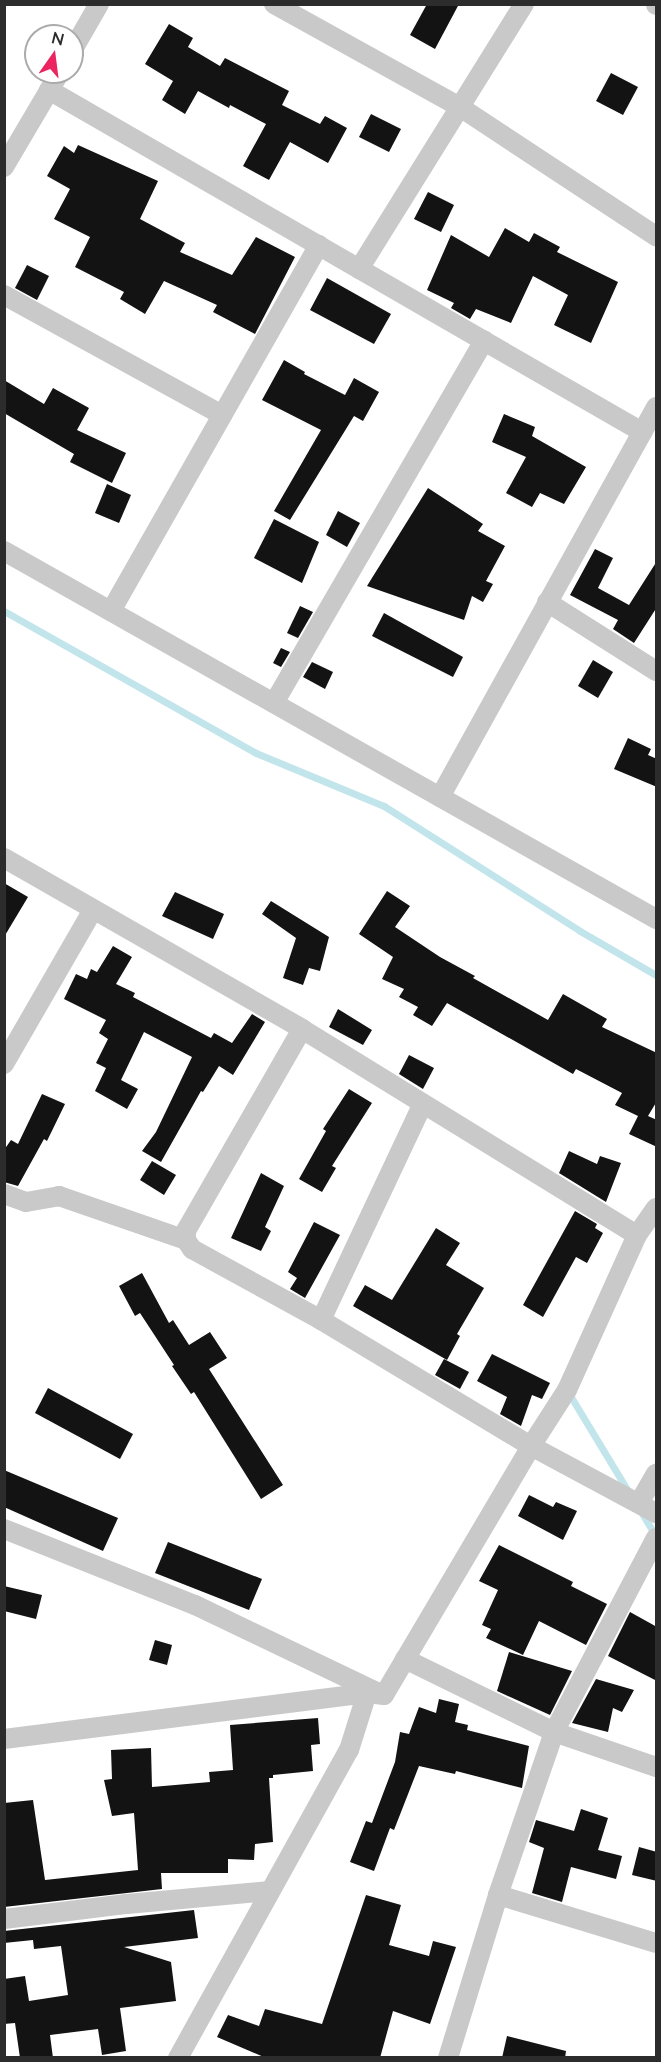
<!DOCTYPE html>
<style>
body{margin:0}
#map{position:relative;width:661px;height:2062px;overflow:hidden;background:#fff;font-family:Lato,sans-serif}
div>[style]{position:absolute}
.stream>*{height:7px;margin:-3.5px;padding:0 3.5px;transform-origin:3.5px;border-radius:3.5px;background:#c2e5ec}
.building>*{inset:0;background:#131313}
.street>*{height:20px;margin:-10px;padding:0 10px;transform-origin:10px;border-radius:10px;background:#c9c9c9}
span{translate:-50% -50%;white-space:nowrap;text-align:center;line-height:1.15;-webkit-text-stroke:6px #fff;paint-order:stroke}
.frame{position:absolute;inset:0;border:6px solid #2c2c2c;pointer-events:none}
.north{position:absolute;left:24px;top:24px;width:60px;height:60px;box-sizing:border-box;background:#fff;border:2px solid #ababab;border-radius:50%;rotate:14deg;font-size:16px;font-weight:700;line-height:24px;text-align:center;color:#2c2c2c}
.north::after{content:'';display:block;margin:auto;width:21px;height:27px;background:#ec2460;clip-path:polygon(50% 0,100% 100%,50% 72%,0 100%)}
</style>
<div id="map">
<div class="stream">
<i style="left:4px;top:611px;width:289px;rotate:29.4deg"></i>
<i style="left:256px;top:753px;width:139px;rotate:22.5deg"></i>
<i style="left:384px;top:806px;width:232px;rotate:32.5deg"></i>
<i style="left:580px;top:931px;width:88px;rotate:30.1deg"></i>
<i style="left:568px;top:1392px;width:116px;rotate:58.8deg"></i>
<i style="left:640px;top:1510px;width:31px;rotate:59deg"></i>
</div>
<div class="building">
<i style="clip-path:polygon(427px 4px,459px 4px,435px 49px,410px 35px)"></i>
<i style="clip-path:polygon(169px 24px,193px 38px,188px 47px,220px 66px,225px 58px,289px 91px,282px 105px,320px 124px,325px 116px,347px 128px,328px 163px,290px 142px,269px 180px,243px 166px,266px 124px,230px 105px,229px 108px,198px 91px,185px 114px,162px 100px,173px 81px,145px 64px)"></i>
<i style="clip-path:polygon(611px 73px,638px 87px,623px 115px,596px 101px)"></i>
<i style="clip-path:polygon(371px 114px,401px 129px,389px 152px,359px 137px)"></i>
<i style="clip-path:polygon(78px 145px,158px 181px,140px 219px,185px 243px,180px 252px,232px 275px,256px 237px,295px 257px,255px 334px,213px 312px,217px 305px,164px 281px,145px 314px,120px 299px,124px 292px,75px 267px,90px 237px,54px 219px,70px 189px,47px 176px,64px 146px,74px 153px)"></i>
<i style="clip-path:polygon(428px 192px,454px 205px,441px 232px,414px 219px)"></i>
<i style="clip-path:polygon(505px 228px,529px 242px,534px 233px,560px 247px,557px 252px,618px 282px,591px 343px,554px 325px,568px 295px,533px 276px,511px 323px,476px 309px,470px 319px,451px 308px,454px 303px,427px 290px,451px 235px,489px 257px)"></i>
<i style="clip-path:polygon(27px 265px,49px 276px,37px 300px,15px 288px)"></i>
<i style="clip-path:polygon(327px 278px,391px 314px,374px 344px,310px 310px)"></i>
<i style="clip-path:polygon(284px 360px,305px 372px,304px 374px,345px 395px,354px 378px,379px 392px,363px 421px,354px 416px,290px 520px,274px 511px,321px 430px,262px 400px)"></i>
<i style="clip-path:polygon(4px 380px,44px 404px,53px 388px,89px 408px,77px 430px,126px 453px,112px 483px,70px 462px,74px 454px,4px 413px)"></i>
<i style="clip-path:polygon(504px 414px,535px 427px,532px 436px,586px 467px,564px 504px,540px 493px,532px 507px,506px 493px,526px 457px,492px 442px)"></i>
<i style="clip-path:polygon(107px 484px,131px 495px,119px 523px,95px 513px)"></i>
<i style="clip-path:polygon(428px 488px,483px 524px,478px 531px,505px 546px,486px 581px,493px 584px,483px 602px,472px 596px,464px 620px,367px 586px)"></i>
<i style="clip-path:polygon(338px 511px,360px 523px,347px 547px,326px 535px)"></i>
<i style="clip-path:polygon(274px 519px,319px 542px,302px 583px,254px 558px)"></i>
<i style="clip-path:polygon(595px 549px,613px 558px,598px 588px,629px 605px,657px 561px,657px 607px,634px 643px,613px 629px,618px 620px,570px 595px)"></i>
<i style="clip-path:polygon(300px 606px,313px 612px,298px 638px,287px 633px)"></i>
<i style="clip-path:polygon(384px 613px,463px 657px,453px 677px,372px 636px)"></i>
<i style="clip-path:polygon(281px 648px,290px 652px,281px 667px,273px 663px)"></i>
<i style="clip-path:polygon(593px 660px,613px 672px,598px 698px,578px 686px)"></i>
<i style="clip-path:polygon(312px 662px,333px 672px,325px 689px,303px 677px)"></i>
<i style="clip-path:polygon(628px 738px,651px 749px,648px 755px,657px 759px,657px 787px,614px 769px)"></i>
<i style="clip-path:polygon(4px 883px,28px 897px,4px 937px)"></i>
<i style="clip-path:polygon(387px 891px,410px 906px,395px 927px,440px 957px,475px 976px,473px 978px,548px 1020px,563px 994px,607px 1019px,602px 1027px,657px 1053px,657px 1101px,648px 1116px,657px 1120px,657px 1147px,629px 1134px,638px 1116px,615px 1105px,622px 1093px,576px 1069px,573px 1074px,447px 1003px,432px 1026px,413px 1015px,418px 1007px,399px 997px,404px 989px,382px 979px,393px 957px,359px 934px)"></i>
<i style="clip-path:polygon(175px 892px,224px 914px,213px 939px,162px 916px)"></i>
<i style="clip-path:polygon(271px 901px,329px 937px,320px 971px,309px 968px,303px 985px,283px 978px,296px 938px,262px 914px)"></i>
<i style="clip-path:polygon(113px 946px,132px 957px,116px 984px,135px 993px,133px 997px,211px 1038px,214px 1033px,232px 1043px,252px 1014px,265px 1022px,233px 1075px,219px 1066px,203px 1092px,201px 1091px,161px 1162px,142px 1151px,156px 1132px,192px 1057px,144px 1032px,121px 1080px,138px 1089px,127px 1109px,95px 1091px,106px 1068px,96px 1063px,108px 1039px,99px 1033px,106px 1020px,64px 999px,76px 974px,87px 979px,91px 969px,97px 972px)"></i>
<i style="clip-path:polygon(338px 1009px,372px 1030px,363px 1045px,329px 1027px)"></i>
<i style="clip-path:polygon(409px 1055px,434px 1068px,423px 1089px,399px 1074px)"></i>
<i style="clip-path:polygon(349px 1089px,372px 1103px,332px 1166px,336px 1168px,322px 1192px,299px 1179px,326px 1131px,323px 1129px)"></i>
<i style="clip-path:polygon(42px 1094px,65px 1104px,47px 1141px,44px 1139px,18px 1186px,4px 1182px,4px 1150px,11px 1140px,18px 1144px)"></i>
<i style="clip-path:polygon(569px 1151px,597px 1164px,600px 1156px,621px 1163px,606px 1202px,559px 1173px)"></i>
<i style="clip-path:polygon(152px 1161px,176px 1175px,164px 1195px,140px 1180px)"></i>
<i style="clip-path:polygon(261px 1173px,284px 1186px,265px 1227px,271px 1231px,261px 1251px,231px 1238px)"></i>
<i style="clip-path:polygon(575px 1211px,597px 1224px,595px 1228px,603px 1233px,587px 1263px,576px 1257px,543px 1317px,523px 1305px)"></i>
<i style="clip-path:polygon(314px 1222px,340px 1235px,305px 1298px,290px 1289px,297px 1278px,288px 1272px)"></i>
<i style="clip-path:polygon(436px 1228px,460px 1243px,446px 1265px,484px 1288px,457px 1334px,460px 1336px,447px 1360px,353px 1306px,365px 1285px,392px 1300px)"></i>
<i style="clip-path:polygon(142px 1273px,169px 1323px,173px 1320px,189px 1345px,210px 1332px,227px 1358px,209px 1369px,283px 1485px,261px 1499px,194px 1392px,191px 1394px,172px 1366px,174px 1365px,140px 1313px,135px 1316px,119px 1286px)"></i>
<i style="clip-path:polygon(492px 1354px,550px 1383px,542px 1399px,532px 1395px,521px 1426px,500px 1414px,507px 1397px,477px 1381px)"></i>
<i style="clip-path:polygon(444px 1359px,469px 1372px,460px 1389px,435px 1375px)"></i>
<i style="clip-path:polygon(48px 1388px,133px 1434px,120px 1459px,35px 1413px)"></i>
<i style="clip-path:polygon(4px 1470px,118px 1518px,103px 1551px,4px 1507px)"></i>
<i style="clip-path:polygon(529px 1495px,553px 1507px,556px 1502px,577px 1511px,563px 1540px,518px 1516px)"></i>
<i style="clip-path:polygon(168px 1542px,262px 1579px,249px 1610px,155px 1573px)"></i>
<i style="clip-path:polygon(499px 1545px,573px 1582px,571px 1586px,607px 1604px,586px 1645px,539px 1621px,523px 1655px,486px 1638px,491px 1629px,482px 1625px,498px 1590px,479px 1581px)"></i>
<i style="clip-path:polygon(4px 1586px,42px 1595px,36px 1619px,4px 1611px)"></i>
<i style="clip-path:polygon(630px 1612px,657px 1627px,657px 1681px,608px 1656px)"></i>
<i style="clip-path:polygon(155px 1640px,172px 1645px,167px 1665px,149px 1660px)"></i>
<i style="clip-path:polygon(509px 1652px,572px 1671px,550px 1715px,497px 1691px)"></i>
<i style="clip-path:polygon(596px 1679px,634px 1690px,622px 1712px,613px 1708px,608px 1732px,572px 1723px)"></i>
<i style="clip-path:polygon(439px 1699px,459px 1704px,455px 1722px,468px 1725px,467px 1730px,529px 1746px,522px 1788px,456px 1771px,455px 1774px,419px 1766px,394px 1830px,390px 1828px,374px 1871px,350px 1862px,366px 1821px,372px 1823px,395px 1762px,400px 1732px,409px 1734px,419px 1707px,436px 1713px)"></i>
<i style="clip-path:polygon(318px 1718px,320px 1744px,311px 1745px,313px 1771px,273px 1775px,273px 1778px,269px 1778px,273px 1842px,255px 1844px,254px 1860px,228px 1859px,228px 1873px,161px 1873px,162px 1889px,4px 1907px,4px 1803px,33px 1800px,45px 1880px,138px 1870px,134px 1813px,112px 1816px,104px 1780px,112px 1779px,111px 1750px,151px 1748px,152px 1787px,210px 1782px,209px 1772px,233px 1770px,230px 1725px)"></i>
<i style="clip-path:polygon(581px 1809px,608px 1818px,598px 1850px,622px 1856px,616px 1879px,571px 1867px,562px 1902px,532px 1893px,544px 1848px,529px 1842px,536px 1820px,574px 1831px)"></i>
<i style="clip-path:polygon(639px 1847px,657px 1852px,657px 1881px,632px 1875px)"></i>
<i style="clip-path:polygon(366px 1895px,401px 1905px,389px 1945px,429px 1956px,433px 1941px,456px 1947px,430px 2024px,393px 2011px,380px 2058px,266px 2058px,217px 2037px,228px 2015px,259px 2026px,265px 2009px,322px 2024px)"></i>
<i style="clip-path:polygon(194px 1910px,198px 1938px,124px 1947px,171px 1962px,176px 2001px,120px 2008px,126px 2051px,102px 2055px,98px 2029px,50px 2035px,53px 2058px,20px 2058px,15px 2023px,4px 2024px,4px 1979px,25px 1976px,29px 2001px,68px 1995px,61px 1946px,34px 1949px,33px 1940px,4px 1943px,4px 1931px)"></i>
<i style="clip-path:polygon(507px 2036px,566px 2051px,565px 2058px,502px 2058px)"></i>
</div>
<div class="street">
<i style="left:274px;top:4px;width:213px;rotate:29deg"></i>
<i style="left:460px;top:107px;width:235px;rotate:33.4deg"></i>
<i style="left:656px;top:4px;width:1px;rotate:90deg"></i>
<i style="left:72px;top:51px;width:54px;rotate:-60.1deg"></i>
<i style="left:49px;top:90px;width:685px;rotate:29.97deg"></i>
<i style="left:4px;top:167px;width:110px;rotate:-59.5deg"></i>
<i style="left:359px;top:269px;width:312px;rotate:-58.1deg"></i>
<i style="left:4px;top:295px;width:249px;rotate:28.8deg"></i>
<i style="left:4px;top:551px;width:749px;rotate:29.44deg"></i>
<i style="left:547px;top:602px;width:129px;rotate:32.3deg"></i>
<i style="left:111px;top:611px;width:421px;rotate:-60.4deg"></i>
<i style="left:274px;top:703px;width:419px;rotate:-59.9deg"></i>
<i style="left:440px;top:797px;width:446px;rotate:-61deg"></i>
<i style="left:4px;top:858px;width:344px;rotate:29.8deg"></i>
<i style="left:302px;top:1029px;width:393px;rotate:31.6deg"></i>
<i style="left:302px;top:1029px;width:233px;rotate:119.9deg"></i>
<i style="left:186px;top:1231px;width:9px;rotate:90deg"></i>
<i style="left:186px;top:1240px;width:11px;rotate:56deg"></i>
<i style="left:192px;top:1249px;width:147px;rotate:28.8deg"></i>
<i style="left:321px;top:1320px;width:245px;rotate:31deg"></i>
<i style="left:531px;top:1446px;width:142px;rotate:28.2deg"></i>
<i style="left:4px;top:1064px;width:178px;rotate:-60deg"></i>
<i style="left:4px;top:1194px;width:23px;rotate:20deg"></i>
<i style="left:26px;top:1202px;width:34px;rotate:-10deg"></i>
<i style="left:59px;top:1196px;width:134px;rotate:19.1deg"></i>
<i style="left:321px;top:1320px;width:238px;rotate:-64.8deg"></i>
<i style="left:639px;top:1503px;width:34px;rotate:-60deg"></i>
<i style="left:4px;top:1529px;width:206px;rotate:21.7deg"></i>
<i style="left:195px;top:1605px;width:206px;rotate:25.6deg"></i>
<i style="left:405px;top:1659px;width:166px;rotate:26.1deg"></i>
<i style="left:554px;top:1732px;width:108px;rotate:18.9deg"></i>
<i style="left:4px;top:1739px;width:366px;rotate:-7.2deg"></i>
<i style="left:498px;top:1895px;width:165px;rotate:16.9deg"></i>
<i style="left:4px;top:1919px;width:124px;rotate:-7deg"></i>
<i style="left:127px;top:1904px;width:143px;rotate:-5.2deg"></i>
<i style="left:178px;top:2058px;width:352px;rotate:-61deg"></i>
<i style="left:349px;top:1750px;width:60px;rotate:-72.5deg"></i>
<i style="left:367px;top:1693px;width:17px;rotate:7deg"></i>
<i style="left:384px;top:1695px;width:289px;rotate:-59.4deg"></i>
<i style="left:531px;top:1446px;width:67px;rotate:-57.3deg"></i>
<i style="left:567px;top:1390px;width:170px;rotate:-65.7deg"></i>
<i style="left:637px;top:1235px;width:33px;rotate:-55deg"></i>
<i style="left:448px;top:2058px;width:170px;rotate:-72.9deg"></i>
<i style="left:498px;top:1895px;width:172px;rotate:-71deg"></i>
<i style="left:554px;top:1732px;width:219px;rotate:-62.3deg"></i>
</div>
<div class="frame"></div>
<div class="north">N</div>
</div>
